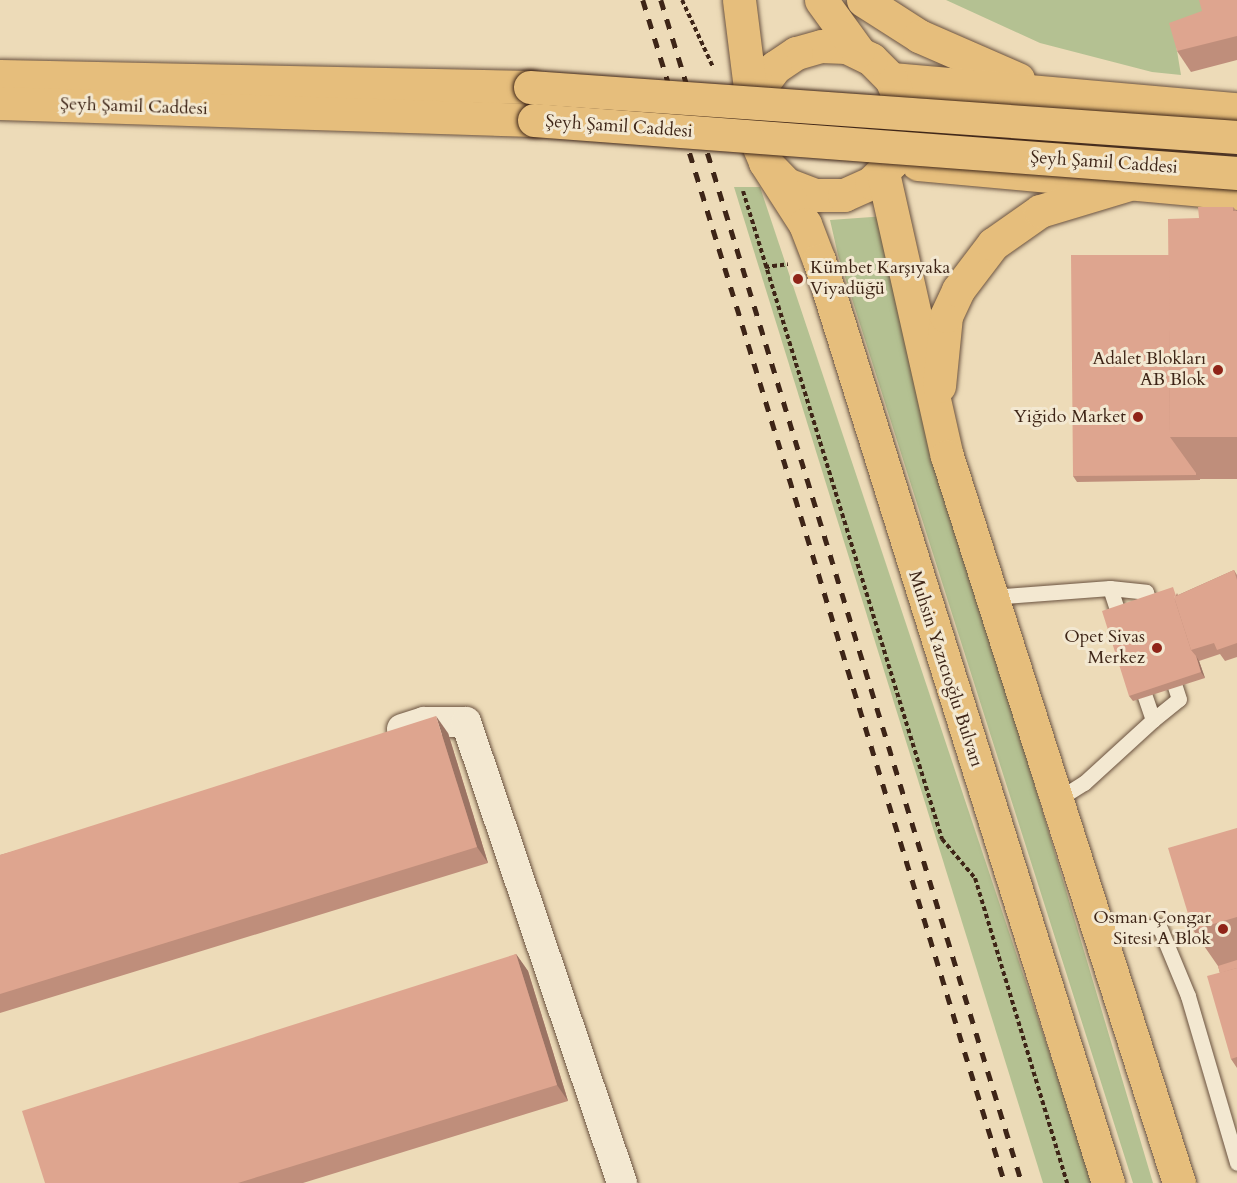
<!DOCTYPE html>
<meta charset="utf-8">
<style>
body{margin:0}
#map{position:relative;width:1237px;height:1183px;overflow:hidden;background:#eddbb8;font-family:Cardo,serif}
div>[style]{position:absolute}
.green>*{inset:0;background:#b4c192}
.path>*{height:4px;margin-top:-2px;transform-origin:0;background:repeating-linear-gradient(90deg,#3e2517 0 4.5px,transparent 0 7.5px)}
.roads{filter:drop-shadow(0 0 2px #6a523f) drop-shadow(0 0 2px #6a523f)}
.service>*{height:15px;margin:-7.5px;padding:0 7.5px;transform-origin:7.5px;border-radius:7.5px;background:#f3e8d1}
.minor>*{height:30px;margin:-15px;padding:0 15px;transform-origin:15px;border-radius:15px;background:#f3e8d1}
.primary>*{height:33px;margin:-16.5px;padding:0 16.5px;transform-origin:16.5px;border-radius:16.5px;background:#e6be7c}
.trunk>*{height:33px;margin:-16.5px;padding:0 16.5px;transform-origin:16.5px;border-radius:16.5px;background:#e6be7c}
.rail>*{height:4.5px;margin-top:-2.25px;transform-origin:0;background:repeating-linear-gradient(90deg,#3e2517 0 10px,transparent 0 20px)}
.bridges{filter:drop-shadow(0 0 2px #3e2517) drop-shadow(0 0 2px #3e2517)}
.primary-bridge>*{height:33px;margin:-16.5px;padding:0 16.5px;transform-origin:16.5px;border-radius:16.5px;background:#e6be7c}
.wall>*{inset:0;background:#bf8e7b}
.shaded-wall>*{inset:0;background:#9b7464}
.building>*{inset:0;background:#dea58f}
.dots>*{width:16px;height:16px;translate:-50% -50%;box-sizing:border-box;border:3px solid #f3e8d1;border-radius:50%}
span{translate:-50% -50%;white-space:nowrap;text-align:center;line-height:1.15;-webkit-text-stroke:6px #f3e8d1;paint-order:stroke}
.street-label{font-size:18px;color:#3e2517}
.poi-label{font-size:18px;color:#3e2517}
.left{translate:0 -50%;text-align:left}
.right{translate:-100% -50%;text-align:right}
</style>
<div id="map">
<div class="green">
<i style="clip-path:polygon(946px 0,1204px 0,1211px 28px,1176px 45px,1181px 75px,1152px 72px,1040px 43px)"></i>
<i style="clip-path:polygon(734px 187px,760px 187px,1093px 1183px,1043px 1183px)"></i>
<i style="clip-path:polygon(886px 216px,944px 480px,1153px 1183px,1133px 1183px,838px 255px,830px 220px)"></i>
</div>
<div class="path">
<i style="left:682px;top:0;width:74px;rotate:65.2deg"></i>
<i style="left:743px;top:191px;width:678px;rotate:72.93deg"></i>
<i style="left:942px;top:839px;width:51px;rotate:49.8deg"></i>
<i style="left:975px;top:878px;width:319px;rotate:73.2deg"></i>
<i style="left:765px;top:267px;width:23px;rotate:-7deg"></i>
</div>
<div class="roads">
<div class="service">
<i style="left:1110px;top:588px;width:36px;rotate:6deg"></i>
<i style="left:1146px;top:592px;width:22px;rotate:72deg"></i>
<i style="left:991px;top:597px;width:119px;rotate:-4.3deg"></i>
<i style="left:1110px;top:588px;width:38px;rotate:72deg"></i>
<i style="left:1153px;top:720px;width:33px;rotate:-39deg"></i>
<i style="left:1179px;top:699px;width:33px;rotate:-108deg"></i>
<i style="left:1055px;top:801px;width:34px;rotate:-32deg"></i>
<i style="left:1084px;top:783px;width:93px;rotate:-42.4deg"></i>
<i style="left:1153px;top:720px;width:43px;rotate:-108.9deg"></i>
<i style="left:1098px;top:933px;width:61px;rotate:-6.5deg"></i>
<i style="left:1159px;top:926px;width:76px;rotate:67.5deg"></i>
<i style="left:1188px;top:996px;width:174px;rotate:73.6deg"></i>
</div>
<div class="minor">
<i style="left:402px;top:729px;width:23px;rotate:-18deg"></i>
<i style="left:424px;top:722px;width:42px"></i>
<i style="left:466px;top:722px;width:487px;rotate:71.3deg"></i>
</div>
<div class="primary">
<i style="left:863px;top:0;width:67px;rotate:32.7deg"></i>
<i style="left:919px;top:36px;width:108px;rotate:23.5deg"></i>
<i style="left:0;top:76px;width:530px;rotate:1.19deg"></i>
<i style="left:891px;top:79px;width:347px;rotate:5deg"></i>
<i style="left:0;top:103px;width:534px;rotate:1.82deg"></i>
<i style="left:765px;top:162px;width:30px;rotate:46deg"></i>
<i style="left:786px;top:184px;width:30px;rotate:21deg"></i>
<i style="left:814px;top:195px;width:30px"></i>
<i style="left:844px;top:195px;width:30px;rotate:-24deg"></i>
<i style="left:871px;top:183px;width:30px;rotate:-45deg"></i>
<i style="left:892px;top:162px;width:29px;rotate:-70deg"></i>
<i style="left:902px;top:135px;width:29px;rotate:-90deg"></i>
<i style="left:902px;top:106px;width:29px;rotate:-112deg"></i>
<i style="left:891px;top:79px;width:28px;rotate:-135deg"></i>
<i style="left:871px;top:59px;width:28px;rotate:-154deg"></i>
<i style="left:846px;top:47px;width:25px;rotate:-178deg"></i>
<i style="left:821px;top:46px;width:26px;rotate:164deg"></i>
<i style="left:796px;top:53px;width:25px;rotate:146deg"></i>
<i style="left:775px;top:67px;width:26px;rotate:126deg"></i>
<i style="left:760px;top:88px;width:26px;rotate:106deg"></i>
<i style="left:753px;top:113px;width:25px;rotate:85deg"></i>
<i style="left:755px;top:138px;width:26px;rotate:67deg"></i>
<i style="left:765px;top:162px;width:74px;rotate:57.2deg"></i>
<i style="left:805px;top:224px;width:39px;rotate:69deg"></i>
<i style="left:819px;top:260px;width:967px;rotate:72.61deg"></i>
<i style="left:918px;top:164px;width:320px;rotate:5.2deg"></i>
<i style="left:883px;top:173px;width:290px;rotate:77.3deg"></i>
<i style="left:947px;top:456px;width:763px;rotate:72.3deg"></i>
<i style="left:939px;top:386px;width:70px;rotate:-84.3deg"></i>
<i style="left:946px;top:316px;width:29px;rotate:-65deg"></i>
<i style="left:958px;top:290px;width:58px;rotate:-52.7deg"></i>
<i style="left:993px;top:244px;width:57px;rotate:-35.1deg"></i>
<i style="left:1040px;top:211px;width:90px;rotate:-16.8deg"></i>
</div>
<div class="trunk">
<i style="left:739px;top:0;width:114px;rotate:82.9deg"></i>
<i style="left:821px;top:0;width:63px;rotate:54deg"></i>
</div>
</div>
<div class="rail">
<i style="left:643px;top:0;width:1237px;rotate:72.99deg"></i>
<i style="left:661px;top:0;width:1237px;rotate:73.03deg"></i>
</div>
<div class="bridges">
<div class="primary-bridge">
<i style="left:530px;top:87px;width:709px;rotate:4.05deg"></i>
<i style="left:534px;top:120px;width:705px;rotate:4.31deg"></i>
</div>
</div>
<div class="wall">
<i style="clip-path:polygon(1237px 0,1237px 60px,1191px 72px,1177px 51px,1202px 11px)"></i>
<i style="clip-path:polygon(1233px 207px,1237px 211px,1237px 479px,1200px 479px,1200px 480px,1077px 482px,1073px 476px,1169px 255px,1199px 218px)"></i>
<i style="clip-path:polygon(1234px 570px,1237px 575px,1237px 657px,1225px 661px,1220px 654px,1199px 661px,1205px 678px,1133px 701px,1129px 696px,1177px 593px,1178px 595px)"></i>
<i style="clip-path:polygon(448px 733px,488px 863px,0 1013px,0 855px)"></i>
<i style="clip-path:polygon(1237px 828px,1237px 1068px,1231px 1059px,1220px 973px,1218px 966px,1193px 930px)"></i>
<i style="clip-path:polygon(516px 954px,528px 971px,568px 1101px,303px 1183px,45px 1183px)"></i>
</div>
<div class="shaded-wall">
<i style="clip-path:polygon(1196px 656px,1199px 661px,1205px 678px,1201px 672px)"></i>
<i style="clip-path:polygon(436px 716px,448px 733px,488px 863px,477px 847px)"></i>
<i style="clip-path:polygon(516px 954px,528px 971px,568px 1101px,557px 1085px)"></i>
</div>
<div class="building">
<i style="clip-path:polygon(1199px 0,1237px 0,1237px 36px,1177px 51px,1169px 23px,1202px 11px)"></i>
<i style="clip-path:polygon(1198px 207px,1233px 207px,1233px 211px,1237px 211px,1237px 437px,1170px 437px,1168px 219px,1199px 218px)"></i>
<i style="clip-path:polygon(1071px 255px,1169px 255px,1170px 437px,1196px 473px,1196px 475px,1073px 476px)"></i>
<i style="clip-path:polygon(1234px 570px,1237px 580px,1237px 643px,1217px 650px,1214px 643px,1191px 650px,1174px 597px)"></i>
<i style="clip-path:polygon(1173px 587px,1176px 596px,1174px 597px,1191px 650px,1196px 656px,1201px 672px,1129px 696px,1102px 611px)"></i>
<i style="clip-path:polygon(436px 716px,477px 847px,0 994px,0 855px)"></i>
<i style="clip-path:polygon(1237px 828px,1237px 917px,1193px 930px,1168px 848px)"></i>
<i style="clip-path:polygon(516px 954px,557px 1085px,238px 1183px,45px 1183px,22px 1111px)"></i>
<i style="clip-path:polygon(1237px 960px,1237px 968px,1220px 973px,1218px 966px)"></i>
<i style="clip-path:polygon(1237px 968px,1237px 1057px,1231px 1059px,1207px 976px)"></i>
</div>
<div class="dots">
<i style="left:798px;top:279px;background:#8f2418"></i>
<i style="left:1218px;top:370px;background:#8f2418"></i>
<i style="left:1138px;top:417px;background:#8f2418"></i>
<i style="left:1157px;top:648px;background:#8f2418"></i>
<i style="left:1223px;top:929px;background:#8f2418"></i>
</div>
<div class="street-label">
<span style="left:134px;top:107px;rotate:2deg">Şeyh Şamil Caddesi</span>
<span style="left:619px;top:127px;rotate:4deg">Şeyh Şamil Caddesi</span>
<span style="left:1104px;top:163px;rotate:4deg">Şeyh Şamil Caddesi</span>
<span style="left:945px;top:669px;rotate:72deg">Muhsin Yazıcıoğlu Bulvarı</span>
</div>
<div class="poi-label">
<span class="left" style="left:810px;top:279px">Kümbet Karşıyaka<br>Viyadüğü</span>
<span class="right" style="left:1206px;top:370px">Adalet Blokları<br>AB Blok</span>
<span class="right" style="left:1126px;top:417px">Yiğido Market</span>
<span class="right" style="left:1145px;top:648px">Opet Sivas<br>Merkez</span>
<span class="right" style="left:1211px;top:929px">Osman Çongar<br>Sitesi A Blok</span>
</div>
</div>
